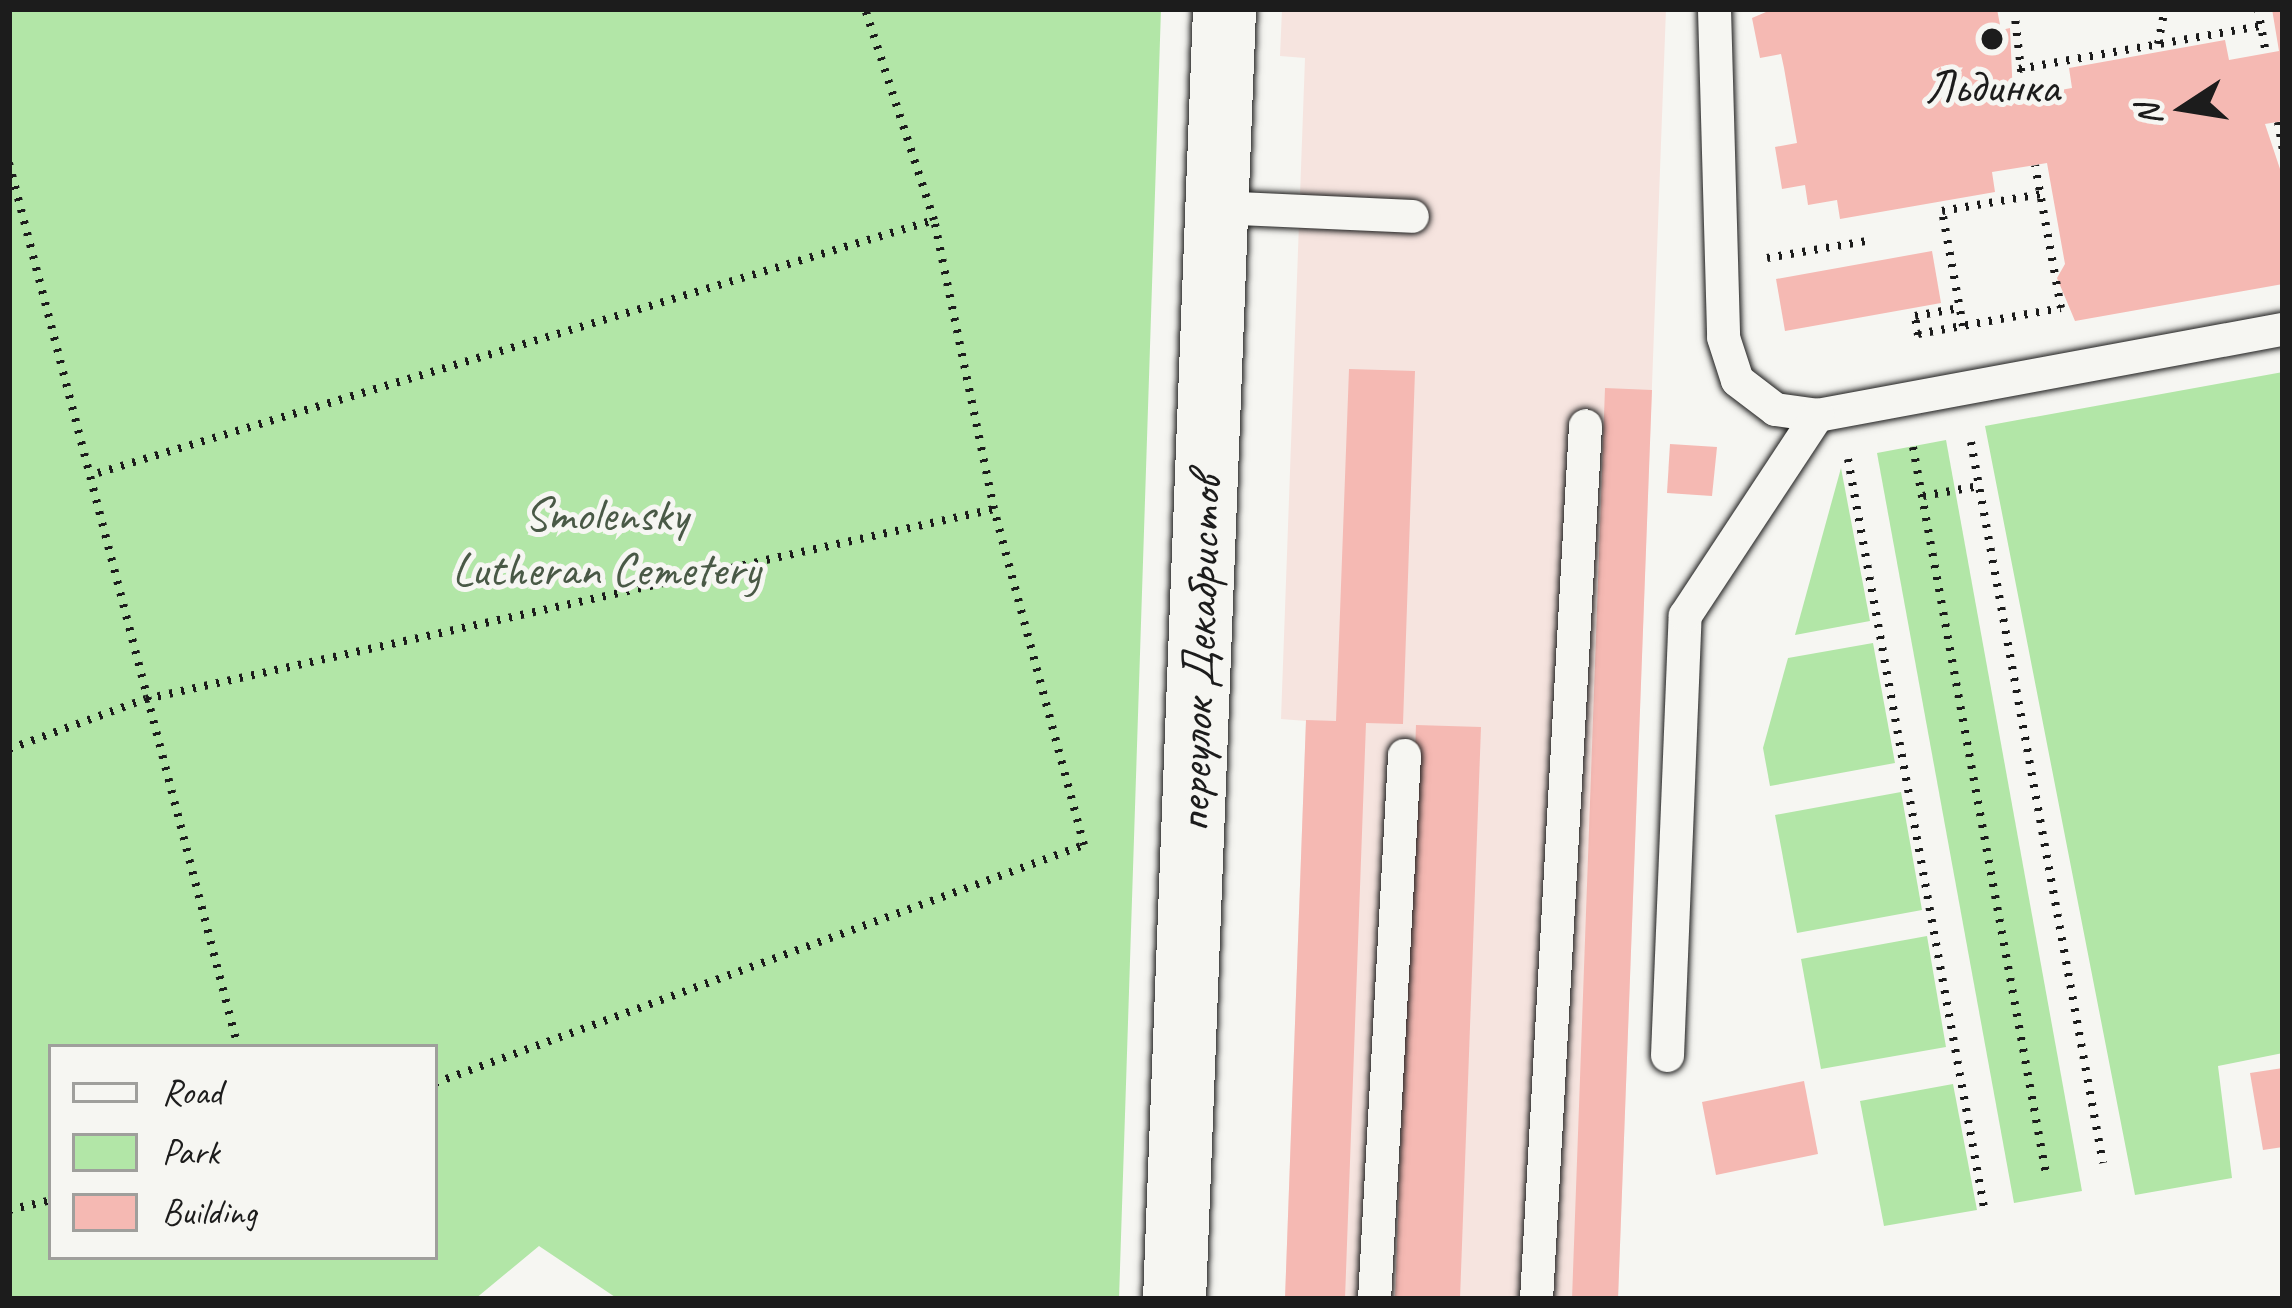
<!DOCTYPE html>
<meta charset="utf-8">
<style>
body{margin:0}
#map{position:relative;width:2292px;height:1308px;overflow:hidden;background:#f6f6f2;font-family:Caveat,sans-serif}
div>[style]{position:absolute}
.built>*{inset:0;background:#f6e4df}
.green>*{inset:0;background:#b2e6a7}
.building>*{inset:0;background:#f5b9b3}
.path>*{height:8px;margin-top:-4px;transform-origin:0;background:repeating-linear-gradient(90deg,#1c1c1c 0 3px,transparent 0 12px)}
.roads{filter:drop-shadow(0 0 3px #1c1c1c) drop-shadow(0 0 3px #1c1c1c)}
.lane>*{height:33px;margin:-16.5px;padding:0 16.5px;transform-origin:16.5px;border-radius:16.5px;background:#f6f6f2}
.street>*{height:63px;margin:-31.5px;padding:0 31.5px;transform-origin:31.5px;border-radius:31.5px;background:#f6f6f2}
.dots>*{width:33px;height:33px;translate:-50% -50%;box-sizing:border-box;border:6px solid #f6f6f2;border-radius:50%}
span{translate:-50% -50%;white-space:nowrap;text-align:center;line-height:1.15;-webkit-text-stroke:10px #f6f6f2;paint-order:stroke}
.poi-label{font-size:48px;color:#1c1c1c}
.park-label{font-size:48px;color:#495946}
.street-label{font-size:48px;color:#1c1c1c}
.frame{position:absolute;inset:0;border:12px solid #1c1c1c;pointer-events:none}
.legend{position:absolute;left:48px;top:1044px;width:390px;height:216px;box-sizing:border-box;background:#f6f6f2;border:3px solid #9f9f9c;margin:0;padding:15px 21px;list-style:none;font-size:36px;color:#1c1c1c}
.legend li{display:flex;align-items:center;gap:24px;height:60px}
.legend b{width:60px;border:3px solid #9f9f9c}
.north{position:absolute;left:2124px;top:48px;width:120px;height:120px;-webkit-text-stroke:9px #f6f6f2;paint-order:stroke;rotate:258deg;font-size:33px;font-weight:700;line-height:48px;text-align:center;color:#1c1c1c}
.north::after{content:'';display:block;margin:auto;width:42px;height:54px;background:#1c1c1c;clip-path:polygon(50% 0,100% 100%,50% 72%,0 100%)}
</style>
<div id="map">
<div class="built">
<i style="clip-path:polygon(1282px 9px,1666px 9px,1618px 1299px,1285px 1299px,1306px 721px,1281px 719px,1305px 58px,1280px 56px)"></i>
</div>
<div class="green">
<i style="clip-path:polygon(evenodd,9px 9px,1161px 9px,1119px 1299px,618px 1299px,539px 1246px,475px 1299px,9px 1299px,9px 9px,435px 1047px,435px 1257px,51px 1257px,51px 1047px,435px 1047px)"></i>
<i style="clip-path:polygon(2283px 372px,2283px 1053px,2218px 1066px,2232px 1178px,2135px 1195px,1985px 426px)"></i>
<i style="clip-path:polygon(1946px 440px,2082px 1191px,2014px 1203px,1877px 453px)"></i>
<i style="clip-path:polygon(1841px 468px,1870px 621px,1795px 635px)"></i>
<i style="clip-path:polygon(1873px 643px,1895px 763px,1770px 786px,1763px 748px,1788px 658px)"></i>
<i style="clip-path:polygon(1901px 792px,1922px 910px,1797px 933px,1775px 815px)"></i>
<i style="clip-path:polygon(1927px 936px,1946px 1047px,1821px 1069px,1801px 959px)"></i>
<i style="clip-path:polygon(1953px 1084px,1977px 1210px,1884px 1226px,1860px 1101px)"></i>
</div>
<div class="building">
<i style="clip-path:polygon(1773px 9px,1997px 9px,2001px 30px,2010px 28px,2013px 98px,2072px 88px,2069px 68px,2225px 40px,2229px 60px,2279px 51px,2272px 9px,2283px 9px,2283px 121px,2265px 124px,2283px 178px,2283px 284px,2075px 321px,2057px 278px,2065px 264px,2047px 163px,1992px 172px,1995px 192px,1840px 219px,1837px 200px,1808px 205px,1805px 185px,1782px 189px,1775px 147px,1797px 143px,1784px 68px,1781px 54px,1760px 58px,1752px 18px)"></i>
<i style="clip-path:polygon(1932px 251px,1941px 303px,1785px 331px,1776px 279px)"></i>
<i style="clip-path:polygon(1349px 369px,1415px 371px,1403px 724px,1366px 723px,1345px 1299px,1285px 1299px,1306px 720px,1336px 721px)"></i>
<i style="clip-path:polygon(1605px 388px,1652px 390px,1650px 443px,1618px 1299px,1572px 1299px)"></i>
<i style="clip-path:polygon(1670px 444px,1717px 447px,1712px 496px,1667px 493px)"></i>
<i style="clip-path:polygon(1416px 725px,1481px 727px,1460px 1299px,1395px 1299px)"></i>
<i style="clip-path:polygon(2283px 1068px,2283px 1147px,2263px 1150px,2250px 1073px)"></i>
<i style="clip-path:polygon(1804px 1081px,1818px 1154px,1716px 1175px,1702px 1102px)"></i>
</div>
<div class="path">
<i style="left:2014px;top:9px;width:88px;rotate:83.4deg"></i>
<i style="left:2258px;top:9px;width:46px;rotate:79.9deg"></i>
<i style="left:2158px;top:44px;width:36px;rotate:-79deg"></i>
<i style="left:2019px;top:69px;width:246px;rotate:-10.1deg"></i>
<i style="left:2278px;top:122px;width:29px;rotate:80deg"></i>
<i style="left:9px;top:163px;width:913px;rotate:75.48deg"></i>
<i style="left:1767px;top:258px;width:100px;rotate:-9.7deg"></i>
<i style="left:1963px;top:326px;width:117px;rotate:-100.3deg"></i>
<i style="left:1942px;top:211px;width:100px;rotate:-9.7deg"></i>
<i style="left:1918px;top:334px;width:145px;rotate:-10.3deg"></i>
<i style="left:2061px;top:308px;width:145px;rotate:-100.3deg"></i>
<i style="left:1918px;top:335px;width:19px;rotate:-99deg"></i>
<i style="left:1915px;top:316px;width:45px;rotate:-10.3deg"></i>
<i style="left:1971px;top:442px;width:733px;rotate:79.63deg"></i>
<i style="left:1913px;top:447px;width:739px;rotate:79.63deg"></i>
<i style="left:1848px;top:459px;width:766px;rotate:79.7deg"></i>
<i style="left:98px;top:473px;width:873px;rotate:-16.84deg"></i>
<i style="left:1923px;top:496px;width:57px;rotate:-10.1deg"></i>
<i style="left:9px;top:749px;width:146px;rotate:-20.1deg"></i>
<i style="left:146px;top:699px;width:869px;rotate:-12.63deg"></i>
<i style="left:435px;top:1083px;width:691px;rotate:-20.14deg"></i>
<i style="left:1084px;top:845px;width:348px;rotate:-105deg"></i>
<i style="left:994px;top:509px;width:295px;rotate:-101.7deg"></i>
<i style="left:934px;top:220px;width:222px;rotate:-108.1deg"></i>
<i style="left:9px;top:1210px;width:43px;rotate:-13.4deg"></i>
</div>
<div class="roads">
<div class="lane">
<i style="left:1714px;top:9px;width:328px;rotate:88.4deg"></i>
<i style="left:1723px;top:337px;width:45px;rotate:72deg"></i>
<i style="left:1737px;top:380px;width:48px;rotate:37.3deg"></i>
<i style="left:1775px;top:409px;width:42px;rotate:8.1deg"></i>
<i style="left:1817px;top:415px;width:474px;rotate:-10.5deg"></i>
<i style="left:1216px;top:207px;width:196px;rotate:2.6deg"></i>
<i style="left:1667px;top:1055px;width:440px;rotate:-87.7deg"></i>
<i style="left:1685px;top:615px;width:240px;rotate:-56.6deg"></i>
<i style="left:1374px;top:1299px;width:545px;rotate:-86.84deg"></i>
<i style="left:1536px;top:1299px;width:875px;rotate:-86.79deg"></i>
</div>
<div class="street">
<i style="left:1174px;top:1299px;width:1291px;rotate:-87.78deg"></i>
</div>
</div>
<div class="dots">
<i style="left:1992px;top:39px;background:#1c1c1c"></i>
</div>
<div class="poi-label">
<span style="left:1992px;top:87px">Льдинка</span>
</div>
<div class="park-label">
<span style="left:606px;top:542px">Smolensky<br>Lutheran Cemetery</span>
</div>
<div class="street-label">
<span style="left:1199px;top:654px;rotate:-88deg">переулок Декабристов</span>
</div>
<div class="frame"></div>
<ul class="legend">
<li><b style="height:15px;background:#f6f6f2"></b>Road</li>
<li><b style="height:33px;background:#b2e6a7"></b>Park</li>
<li><b style="height:33px;background:#f5b9b3"></b>Building</li>
</ul>
<div class="north">N</div>
</div>
